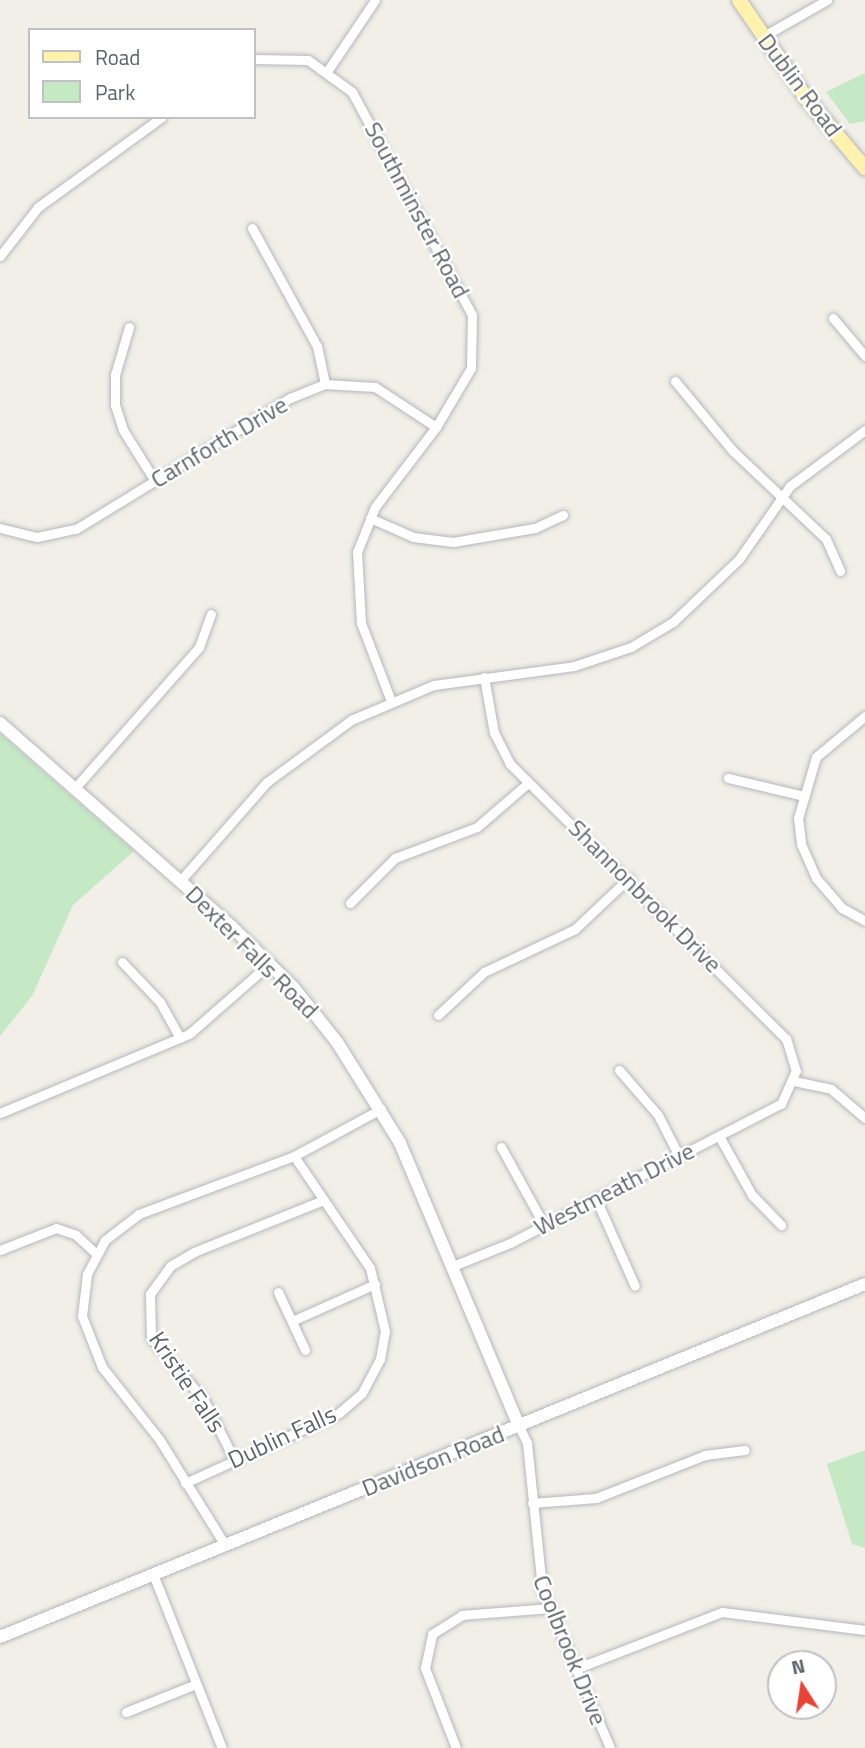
<!DOCTYPE html>
<style>
body{margin:0}
#map{position:relative;width:865px;height:1748px;overflow:hidden;background:#f1efe8;font-family:"Titillium Web",sans-serif}
div>[style]{position:absolute}
.green>*{inset:0;background:#c5e8c5}
.roads{filter:drop-shadow(0 0 2px #b5b8bc) drop-shadow(0 0 2px #b5b8bc)}
.street>*{height:9px;margin:-4.5px;padding:0 4.5px;transform-origin:4.5px;border-radius:4.5px;background:#fff}
.secondary>*{height:12px;margin:-6px;padding:0 6px;transform-origin:6px;border-radius:6px;background:#fff}
.primary>*{height:14px;margin:-7px;padding:0 7px;transform-origin:7px;border-radius:7px;background:#fff2af}
span{translate:-50% -50%;white-space:nowrap;text-align:center;line-height:1.15;-webkit-text-stroke:5px #fff;paint-order:stroke}
.street-label{font-size:24px;color:#5f6368}
.legend{position:absolute;left:28px;top:28px;width:228px;height:91px;box-sizing:border-box;background:#fff;border:2px solid #bfc1c3;margin:0;padding:9px 12px;list-style:none;font-size:21px;color:#5f6368}
.legend li{display:flex;align-items:center;gap:14px;height:35px}
.legend b{width:35px;border:2px solid #bfc1c3}
.north{position:absolute;left:767px;top:1650px;width:70px;height:70px;box-sizing:border-box;background:#fff;border:2px solid #bfc1c3;border-radius:50%;rotate:348deg;font-size:19px;font-weight:700;line-height:28px;text-align:center;color:#5f6368}
.north::after{content:'';display:block;margin:auto;width:24px;height:32px;background:#ea4335;clip-path:polygon(50% 0,100% 100%,50% 72%,0 100%)}
</style>
<div id="map">
<div class="green">
<i style="clip-path:polygon(865px 73px,865px 121px,850px 124px,826px 92px)"></i>
<i style="clip-path:polygon(0 734px,134px 851px,73px 905px,32px 996px,0 1036px)"></i>
<i style="clip-path:polygon(865px 1450px,865px 1548px,852px 1544px,827px 1464px)"></i>
</div>
<div class="roads">
<div class="street">
<i style="left:762px;top:37px;width:75px;rotate:-29.6deg"></i>
<i style="left:254px;top:59px;width:54px;rotate:1.1deg"></i>
<i style="left:308px;top:60px;width:54px;rotate:36deg"></i>
<i style="left:352px;top:92px;width:253px;rotate:61.7deg"></i>
<i style="left:472px;top:315px;width:53px;rotate:91.1deg"></i>
<i style="left:471px;top:368px;width:69px;rotate:120.7deg"></i>
<i style="left:436px;top:427px;width:101px;rotate:127.3deg"></i>
<i style="left:375px;top:507px;width:48px;rotate:111.8deg"></i>
<i style="left:357px;top:552px;width:71px;rotate:86.8deg"></i>
<i style="left:361px;top:623px;width:84px;rotate:69deg"></i>
<i style="left:328px;top:70px;width:84px;rotate:-56.1deg"></i>
<i style="left:252px;top:228px;width:135px;rotate:61.2deg"></i>
<i style="left:317px;top:346px;width:39px;rotate:78deg"></i>
<i style="left:0;top:256px;width:62px;rotate:-52.2deg"></i>
<i style="left:38px;top:207px;width:153px;rotate:-36deg"></i>
<i style="left:833px;top:318px;width:50px;rotate:49.9deg"></i>
<i style="left:129px;top:327px;width:50px;rotate:106.3deg"></i>
<i style="left:115px;top:375px;width:30px;rotate:90deg"></i>
<i style="left:115px;top:405px;width:26px;rotate:72deg"></i>
<i style="left:123px;top:430px;width:60px;rotate:57.9deg"></i>
<i style="left:675px;top:381px;width:91px;rotate:50.4deg"></i>
<i style="left:733px;top:451px;width:128px;rotate:43.4deg"></i>
<i style="left:826px;top:539px;width:35px;rotate:66deg"></i>
<i style="left:370px;top:518px;width:47px;rotate:23.8deg"></i>
<i style="left:413px;top:537px;width:40px;rotate:7.1deg"></i>
<i style="left:453px;top:542px;width:83px;rotate:-9.7deg"></i>
<i style="left:535px;top:528px;width:31px;rotate:-25deg"></i>
<i style="left:0;top:528px;width:38px;rotate:14deg"></i>
<i style="left:37px;top:537px;width:40px;rotate:-12deg"></i>
<i style="left:76px;top:529px;width:251px;rotate:-31.5deg"></i>
<i style="left:290px;top:398px;width:38px;rotate:-22deg"></i>
<i style="left:325px;top:384px;width:50px;rotate:3.4deg"></i>
<i style="left:375px;top:387px;width:73px;rotate:33.3deg"></i>
<i style="left:865px;top:716px;width:64px;rotate:140.1deg"></i>
<i style="left:816px;top:757px;width:64px;rotate:106.4deg"></i>
<i style="left:798px;top:818px;width:26px;rotate:83deg"></i>
<i style="left:801px;top:844px;width:37px;rotate:66deg"></i>
<i style="left:816px;top:878px;width:40px;rotate:49deg"></i>
<i style="left:842px;top:908px;width:26px;rotate:29deg"></i>
<i style="left:728px;top:778px;width:74px;rotate:13.3deg"></i>
<i style="left:74px;top:789px;width:189px;rotate:-48.6deg"></i>
<i style="left:199px;top:647px;width:35px;rotate:-70deg"></i>
<i style="left:180px;top:881px;width:132px;rotate:-48.7deg"></i>
<i style="left:267px;top:782px;width:104px;rotate:-36.4deg"></i>
<i style="left:351px;top:720px;width:90px;rotate:-22.9deg"></i>
<i style="left:434px;top:685px;width:141px;rotate:-7.7deg"></i>
<i style="left:574px;top:666px;width:60px;rotate:-18.4deg"></i>
<i style="left:631px;top:647px;width:49px;rotate:-30.8deg"></i>
<i style="left:673px;top:622px;width:91px;rotate:-43.7deg"></i>
<i style="left:739px;top:559px;width:89px;rotate:-55.1deg"></i>
<i style="left:790px;top:486px;width:94px;rotate:-36.7deg"></i>
<i style="left:350px;top:903px;width:64px;rotate:-45deg"></i>
<i style="left:395px;top:858px;width:88px;rotate:-20.7deg"></i>
<i style="left:477px;top:827px;width:66px;rotate:-40.7deg"></i>
<i style="left:122px;top:962px;width:55px;rotate:46.5deg"></i>
<i style="left:160px;top:1002px;width:41px;rotate:60.9deg"></i>
<i style="left:438px;top:1015px;width:63px;rotate:-43.1deg"></i>
<i style="left:484px;top:972px;width:101px;rotate:-25.3deg"></i>
<i style="left:575px;top:929px;width:74px;rotate:-43.4deg"></i>
<i style="left:619px;top:1070px;width:60px;rotate:49.1deg"></i>
<i style="left:658px;top:1115px;width:46px;rotate:62.9deg"></i>
<i style="left:794px;top:1081px;width:38px;rotate:12deg"></i>
<i style="left:831px;top:1089px;width:45px;rotate:40.5deg"></i>
<i style="left:0;top:1113px;width:205px;rotate:-22.7deg"></i>
<i style="left:189px;top:1034px;width:108px;rotate:-41.2deg"></i>
<i style="left:719px;top:1136px;width:68px;rotate:60.8deg"></i>
<i style="left:752px;top:1195px;width:42px;rotate:46deg"></i>
<i style="left:501px;top:1147px;width:89px;rotate:61.1deg"></i>
<i style="left:596px;top:1199px;width:95px;rotate:65.9deg"></i>
<i style="left:0;top:1250px;width:60px;rotate:-21.4deg"></i>
<i style="left:56px;top:1228px;width:21px;rotate:19deg"></i>
<i style="left:76px;top:1235px;width:26px;rotate:43deg"></i>
<i style="left:453px;top:1266px;width:61px;rotate:-22deg"></i>
<i style="left:510px;top:1243px;width:305px;rotate:-27.2deg"></i>
<i style="left:781px;top:1104px;width:36px;rotate:-66deg"></i>
<i style="left:796px;top:1071px;width:34px;rotate:-107deg"></i>
<i style="left:786px;top:1039px;width:390px;rotate:-135.1deg"></i>
<i style="left:510px;top:764px;width:35px;rotate:-117deg"></i>
<i style="left:494px;top:733px;width:57px;rotate:-100.1deg"></i>
<i style="left:278px;top:1292px;width:64px;rotate:65deg"></i>
<i style="left:292px;top:1321px;width:91px;rotate:-24deg"></i>
<i style="left:519px;top:1426px;width:19px;rotate:65deg"></i>
<i style="left:527px;top:1443px;width:147px;rotate:84.1deg"></i>
<i style="left:542px;top:1589px;width:173px;rotate:66.8deg"></i>
<i style="left:234px;top:1459px;width:66px;rotate:-117deg"></i>
<i style="left:204px;top:1400px;width:82px;rotate:-130.5deg"></i>
<i style="left:151px;top:1338px;width:44px;rotate:-91.3deg"></i>
<i style="left:150px;top:1294px;width:34px;rotate:-54deg"></i>
<i style="left:170px;top:1266px;width:28px;rotate:-30deg"></i>
<i style="left:194px;top:1252px;width:137px;rotate:-21.9deg"></i>
<i style="left:185px;top:1483px;width:169px;rotate:-24.4deg"></i>
<i style="left:339px;top:1413px;width:30px;rotate:-41deg"></i>
<i style="left:362px;top:1393px;width:38px;rotate:-62deg"></i>
<i style="left:380px;top:1359px;width:28px;rotate:-80deg"></i>
<i style="left:385px;top:1331px;width:65px;rotate:-103.4deg"></i>
<i style="left:370px;top:1268px;width:135px;rotate:-124.2deg"></i>
<i style="left:532px;top:1503px;width:64px;rotate:-4.5deg"></i>
<i style="left:596px;top:1498px;width:117px;rotate:-21.5deg"></i>
<i style="left:705px;top:1455px;width:40px;rotate:-7.1deg"></i>
<i style="left:225px;top:1545px;width:125px;rotate:-121.9deg"></i>
<i style="left:159px;top:1439px;width:92px;rotate:-128.4deg"></i>
<i style="left:102px;top:1367px;width:55px;rotate:-111.4deg"></i>
<i style="left:82px;top:1316px;width:42px;rotate:-83.2deg"></i>
<i style="left:87px;top:1274px;width:38px;rotate:-62deg"></i>
<i style="left:105px;top:1240px;width:43px;rotate:-37.4deg"></i>
<i style="left:139px;top:1214px;width:165px;rotate:-20.5deg"></i>
<i style="left:294px;top:1156px;width:99px;rotate:-28.4deg"></i>
<i style="left:153px;top:1574px;width:187px;rotate:68.4deg"></i>
<i style="left:575px;top:1669px;width:158px;rotate:-21.2deg"></i>
<i style="left:722px;top:1612px;width:144px;rotate:7.2deg"></i>
<i style="left:126px;top:1712px;width:75px;rotate:-21.8deg"></i>
<i style="left:456px;top:1748px;width:86px;rotate:-111.2deg"></i>
<i style="left:425px;top:1668px;width:35px;rotate:-78deg"></i>
<i style="left:432px;top:1634px;width:36px;rotate:-32deg"></i>
<i style="left:462px;top:1615px;width:88px;rotate:-4.5deg"></i>
</div>
<div class="secondary">
<i style="left:0;top:723px;width:309px;rotate:41.3deg"></i>
<i style="left:232px;top:927px;width:87px;rotate:44.5deg"></i>
<i style="left:294px;top:988px;width:69px;rotate:51.5deg"></i>
<i style="left:337px;top:1042px;width:119px;rotate:58deg"></i>
<i style="left:400px;top:1143px;width:307px;rotate:67.2deg"></i>
<i style="left:0;top:1637px;width:934px;rotate:-22.2deg"></i>
</div>
<div class="primary">
<i style="left:739px;top:0;width:119px;rotate:55.6deg"></i>
<i style="left:806px;top:98px;width:92px;rotate:49.9deg"></i>
</div>
</div>
<div class="street-label">
<span style="left:800px;top:85px;rotate:53deg">Dublin Road</span>
<span style="left:417px;top:210px;rotate:62deg">Southminster Road</span>
<span style="left:219px;top:442px;rotate:-31deg">Carnforth Drive</span>
<span style="left:645px;top:896px;rotate:45deg">Shannonbrook Drive</span>
<span style="left:252px;top:952px;rotate:45deg">Dexter Falls Road</span>
<span style="left:614px;top:1189px;rotate:-27deg">Westmeath Drive</span>
<span style="left:187px;top:1382px;rotate:56deg">Kristie Falls</span>
<span style="left:282px;top:1437px;rotate:-25deg">Dublin Falls</span>
<span style="left:433px;top:1461px;rotate:-22deg">Davidson Road</span>
<span style="left:570px;top:1650px;rotate:68deg">Coolbrook Drive</span>
</div>
<ul class="legend">
<li><b style="height:9px;background:#fff2af"></b>Road</li>
<li><b style="height:19px;background:#c5e8c5"></b>Park</li>
</ul>
<div class="north">N</div>
</div>
